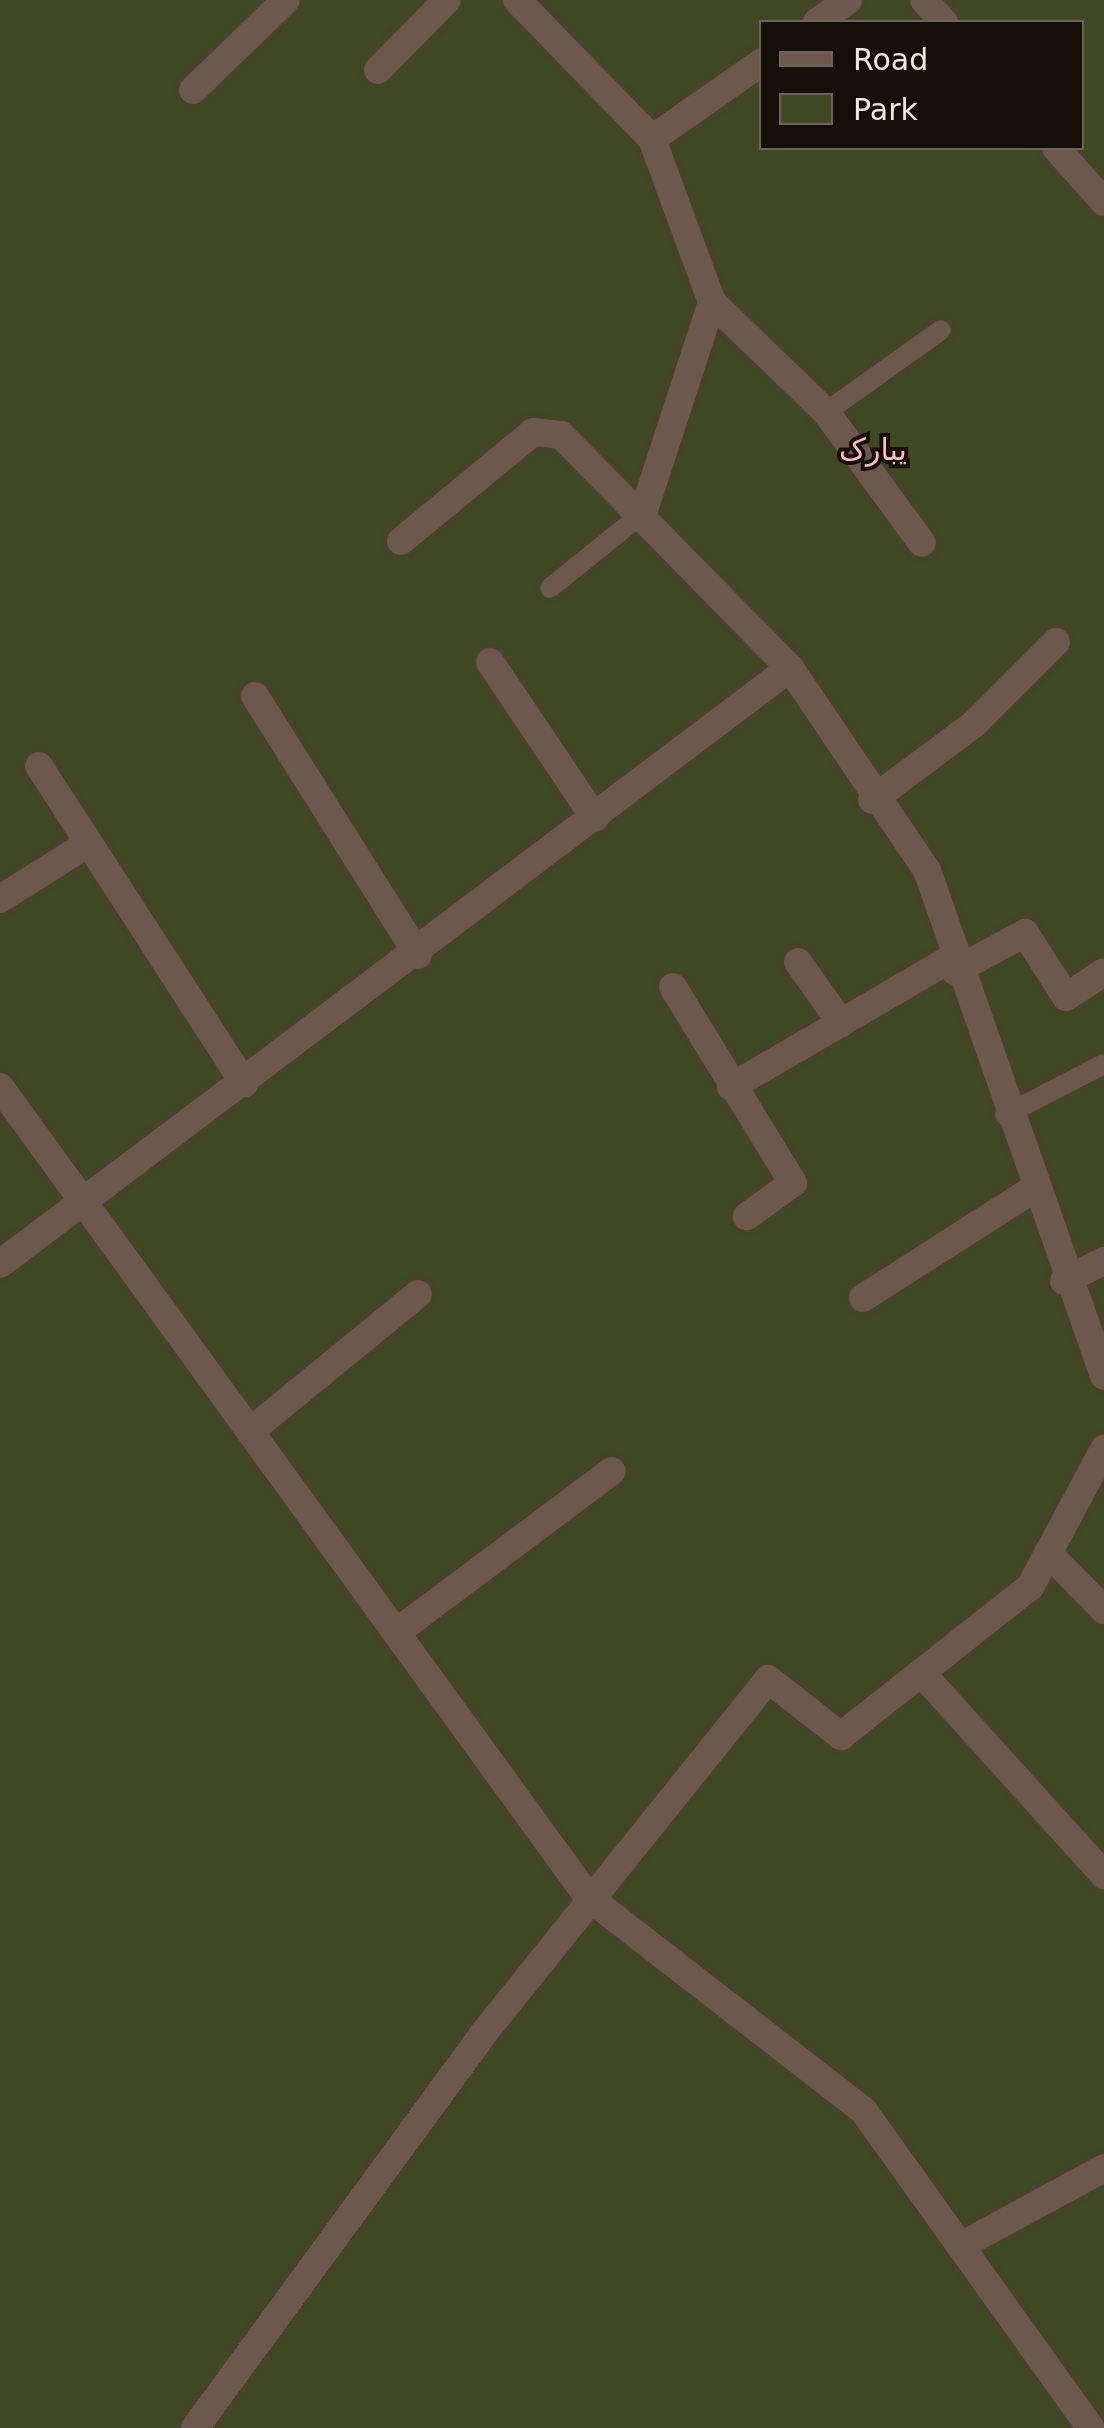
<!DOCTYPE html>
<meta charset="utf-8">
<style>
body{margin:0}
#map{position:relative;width:1104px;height:2428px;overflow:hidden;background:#322412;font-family:"DejaVu Sans","Noto Naskh Arabic",sans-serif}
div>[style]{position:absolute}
.green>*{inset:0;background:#404924}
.roads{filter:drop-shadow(0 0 2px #4d3f2e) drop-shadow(0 0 2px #4d3f2e)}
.service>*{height:20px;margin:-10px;padding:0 10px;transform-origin:10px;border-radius:10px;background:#6c584c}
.minor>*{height:28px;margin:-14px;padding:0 14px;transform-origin:14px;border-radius:14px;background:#6c584c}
span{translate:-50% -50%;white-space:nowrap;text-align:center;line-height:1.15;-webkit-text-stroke:8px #150f07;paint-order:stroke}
.quarter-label{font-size:30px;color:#fdbac8}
.legend{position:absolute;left:759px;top:20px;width:325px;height:130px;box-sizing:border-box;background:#150f07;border:2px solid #6d655d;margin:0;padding:12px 18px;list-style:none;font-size:30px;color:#f1e7dd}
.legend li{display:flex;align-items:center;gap:20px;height:50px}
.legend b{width:50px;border:2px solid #6d655d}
</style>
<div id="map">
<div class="green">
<i style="clip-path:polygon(evenodd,0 0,1104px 0,1104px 2428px,0 2428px,0 0,762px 22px,1082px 22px,1082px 148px,762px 148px,762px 22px)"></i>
</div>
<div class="roads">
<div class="service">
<i style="left:826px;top:412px;width:141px;rotate:-35.5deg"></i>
<i style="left:550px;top:588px;width:119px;rotate:-38.9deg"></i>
<i style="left:1005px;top:1115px;width:111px;rotate:-27.3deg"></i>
</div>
<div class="minor">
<i style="left:517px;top:0;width:194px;rotate:45.8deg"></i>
<i style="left:652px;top:139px;width:174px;rotate:69.8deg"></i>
<i style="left:712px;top:302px;width:222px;rotate:108.1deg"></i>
<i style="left:924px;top:0;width:30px;rotate:48deg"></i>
<i style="left:817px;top:22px;width:38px;rotate:-35deg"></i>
<i style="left:378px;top:70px;width:98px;rotate:-45.4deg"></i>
<i style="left:193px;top:90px;width:129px;rotate:-44.1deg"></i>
<i style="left:652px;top:139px;width:134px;rotate:-35deg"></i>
<i style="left:1056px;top:148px;width:72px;rotate:48.4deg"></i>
<i style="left:712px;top:302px;width:158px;rotate:44deg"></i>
<i style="left:826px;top:412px;width:162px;rotate:53.8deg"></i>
<i style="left:401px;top:541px;width:171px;rotate:-39.5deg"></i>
<i style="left:533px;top:432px;width:28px;rotate:6deg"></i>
<i style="left:561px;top:435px;width:327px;rotate:45.5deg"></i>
<i style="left:790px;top:668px;width:244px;rotate:55.9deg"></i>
<i style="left:927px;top:870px;width:536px;rotate:70.72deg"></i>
<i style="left:490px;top:662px;width:188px;rotate:56.1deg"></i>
<i style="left:255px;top:696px;width:306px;rotate:57.8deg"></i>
<i style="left:39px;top:766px;width:378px;rotate:57.1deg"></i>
<i style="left:872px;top:800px;width:127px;rotate:-36.7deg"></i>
<i style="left:974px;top:724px;width:116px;rotate:-45deg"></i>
<i style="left:0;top:899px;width:105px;rotate:-32.2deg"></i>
<i style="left:798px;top:962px;width:75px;rotate:54.8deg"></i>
<i style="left:955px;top:971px;width:80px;rotate:-28.5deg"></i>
<i style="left:1025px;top:933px;width:76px;rotate:57.4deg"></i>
<i style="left:1066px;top:997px;width:45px;rotate:-33.3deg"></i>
<i style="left:673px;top:987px;width:230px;rotate:58.5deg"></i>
<i style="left:793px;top:1183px;width:57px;rotate:144.3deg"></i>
<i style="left:0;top:1087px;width:1001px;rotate:54.02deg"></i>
<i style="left:588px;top:1897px;width:348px;rotate:37.8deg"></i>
<i style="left:863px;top:2110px;width:391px;rotate:54.4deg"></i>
<i style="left:731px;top:1087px;width:256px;rotate:-30.3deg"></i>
<i style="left:0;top:1264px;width:990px;rotate:-37.03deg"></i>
<i style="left:1064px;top:1281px;width:45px;rotate:-26.6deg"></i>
<i style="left:863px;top:1298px;width:201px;rotate:-32.6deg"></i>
<i style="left:253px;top:1429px;width:213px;rotate:-39.3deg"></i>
<i style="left:1048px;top:1553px;width:80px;rotate:45.5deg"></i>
<i style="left:398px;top:1631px;width:267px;rotate:-36.8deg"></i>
<i style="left:926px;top:1678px;width:266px;rotate:47.9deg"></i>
<i style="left:966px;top:2243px;width:157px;rotate:-28.5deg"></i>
<i style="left:195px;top:2428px;width:488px;rotate:-53.8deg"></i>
<i style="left:483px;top:2034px;width:455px;rotate:-51.2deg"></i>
<i style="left:768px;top:1679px;width:93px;rotate:38deg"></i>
<i style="left:841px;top:1736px;width:241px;rotate:-38.3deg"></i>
<i style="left:1030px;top:1587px;width:157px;rotate:-61.8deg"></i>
</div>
</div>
<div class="quarter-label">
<span style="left:873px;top:450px">یبارک</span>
</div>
<ul class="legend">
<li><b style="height:12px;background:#6c584c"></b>Road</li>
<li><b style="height:28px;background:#404924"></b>Park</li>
</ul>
</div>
